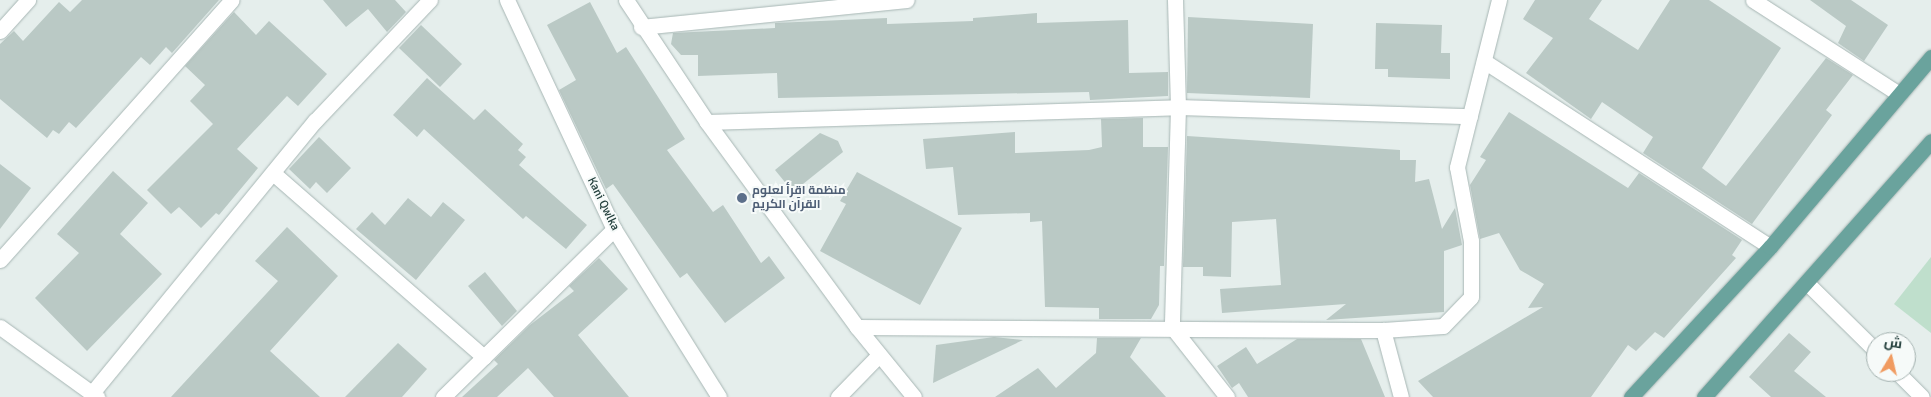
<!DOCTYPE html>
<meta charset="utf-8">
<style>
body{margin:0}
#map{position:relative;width:1931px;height:397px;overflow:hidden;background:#e5eeec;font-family:Signika,Cairo,sans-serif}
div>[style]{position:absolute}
.green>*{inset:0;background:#bfdfcc}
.building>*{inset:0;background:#bac9c5}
.roads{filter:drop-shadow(0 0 1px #a7b6b4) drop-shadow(0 0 1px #a7b6b4)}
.minor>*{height:15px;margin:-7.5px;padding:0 7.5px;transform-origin:7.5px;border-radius:7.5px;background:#fff}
.major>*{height:15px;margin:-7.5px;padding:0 7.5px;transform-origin:7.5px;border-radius:7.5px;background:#6aa39d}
.dots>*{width:14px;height:14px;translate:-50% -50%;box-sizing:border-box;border:2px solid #f6faf9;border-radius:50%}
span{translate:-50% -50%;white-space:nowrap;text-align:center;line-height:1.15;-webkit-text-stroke:4px #f6faf9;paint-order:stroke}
.service-label{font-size:12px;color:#4e5e75;font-weight:700}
.left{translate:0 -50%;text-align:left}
.street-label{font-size:12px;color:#24403d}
.north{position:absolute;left:1866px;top:332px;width:50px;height:50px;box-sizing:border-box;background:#f6faf9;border:1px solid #a2b0ae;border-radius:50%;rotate:9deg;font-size:14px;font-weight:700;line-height:20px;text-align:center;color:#24403d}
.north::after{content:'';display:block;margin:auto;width:18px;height:22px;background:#f09b61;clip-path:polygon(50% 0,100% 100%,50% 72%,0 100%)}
</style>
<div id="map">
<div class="green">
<i style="clip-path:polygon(1931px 257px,1931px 333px,1894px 304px)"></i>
</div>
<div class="building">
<i style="clip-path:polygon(82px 0,219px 0,172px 53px,166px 47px,150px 65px,141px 57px,76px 128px,69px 122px,59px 134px,53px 130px,47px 138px,0 99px,0 44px,14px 31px,23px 41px,59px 2px,70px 12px)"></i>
<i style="clip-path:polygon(323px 0,395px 0,406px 12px,387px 32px,368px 9px,346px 27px)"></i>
<i style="clip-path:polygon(1535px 0,1602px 0,1589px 19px,1638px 50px,1670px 0,1709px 0,1781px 48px,1702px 168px,1726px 186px,1826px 58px,1853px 75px,1826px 110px,1832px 115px,1752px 224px,1643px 153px,1653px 137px,1602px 102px,1591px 119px,1526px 73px,1553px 38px,1523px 19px)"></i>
<i style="clip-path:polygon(1810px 0,1851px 0,1888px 25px,1864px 61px,1838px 43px,1846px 26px)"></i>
<i style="clip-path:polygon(590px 2px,617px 53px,626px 47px,685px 139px,667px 150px,713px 212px,723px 205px,761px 263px,769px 256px,785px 278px,725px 323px,687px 273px,680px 278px,613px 184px,606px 189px,559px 90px,576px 80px,547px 25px)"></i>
<i style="clip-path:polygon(234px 12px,256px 35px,269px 21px,327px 74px,298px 106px,287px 96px,237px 149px,258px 168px,219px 215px,216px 213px,201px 228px,179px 207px,171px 214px,147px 190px,213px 124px,190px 101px,205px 85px,185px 66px)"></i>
<i style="clip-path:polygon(1037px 13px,1037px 23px,1128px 20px,1129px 73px,1168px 72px,1168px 96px,1090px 100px,1089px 92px,778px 98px,777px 73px,698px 76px,698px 55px,681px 55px,671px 44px,673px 33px,775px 28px,775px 23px,887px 18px,887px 24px,973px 21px,973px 18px)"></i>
<i style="clip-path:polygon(1188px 17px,1313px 24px,1310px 98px,1187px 93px)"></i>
<i style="clip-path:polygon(1376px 23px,1442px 25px,1441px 53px,1450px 53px,1450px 79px,1388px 77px,1388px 69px,1375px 69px)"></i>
<i style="clip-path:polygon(421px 25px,462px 64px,440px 87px,399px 48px)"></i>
<i style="clip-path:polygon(427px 78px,474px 120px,485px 109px,523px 144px,518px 150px,526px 157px,519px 165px,587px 225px,566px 249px,526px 216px,523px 219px,424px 129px,417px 137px,393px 115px)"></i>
<i style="clip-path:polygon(1509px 112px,1628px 188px,1639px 173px,1742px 240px,1732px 255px,1736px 258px,1664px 338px,1655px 332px,1636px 351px,1628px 345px,1591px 397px,1433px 397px,1418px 381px,1543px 307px,1528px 308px,1544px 284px,1520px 270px,1499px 233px,1480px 239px,1470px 185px,1486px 160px,1480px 157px)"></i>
<i style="clip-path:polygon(1143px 118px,1143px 147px,1168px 147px,1164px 266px,1160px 266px,1159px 305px,1151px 319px,1099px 319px,1099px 308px,1045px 307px,1042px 221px,1030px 222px,1030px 213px,958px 215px,953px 167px,926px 169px,923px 139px,1015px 132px,1015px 153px,1089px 150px,1102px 147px,1101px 119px)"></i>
<i style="clip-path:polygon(820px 133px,838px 141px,843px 152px,793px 192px,775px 170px)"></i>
<i style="clip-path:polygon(1187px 136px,1400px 150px,1400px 160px,1416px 160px,1415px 182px,1429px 179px,1442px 229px,1455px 208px,1462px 245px,1444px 251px,1444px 312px,1326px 320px,1346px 304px,1222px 313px,1220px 289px,1281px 285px,1276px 219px,1232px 222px,1231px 277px,1203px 276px,1203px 267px,1183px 267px)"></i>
<i style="clip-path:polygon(319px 137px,351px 168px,327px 193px,316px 182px,310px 189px,289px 169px)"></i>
<i style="clip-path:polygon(0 164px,31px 188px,0 229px)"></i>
<i style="clip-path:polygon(113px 171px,148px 203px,120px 234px,162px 274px,87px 351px,35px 298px,79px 253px,57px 234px)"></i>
<i style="clip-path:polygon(857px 172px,962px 228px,920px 305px,820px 251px,846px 204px,840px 201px)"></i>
<i style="clip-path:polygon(408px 198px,431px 217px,443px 202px,465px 220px,416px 280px,356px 229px,372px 212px,385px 225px)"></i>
<i style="clip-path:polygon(287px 227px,338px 276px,270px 351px,320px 397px,171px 397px,278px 281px,255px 261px)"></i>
<i style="clip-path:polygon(599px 258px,628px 289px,578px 335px,629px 397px,554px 397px,528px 368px,497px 397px,462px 397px,498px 364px,494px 360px,530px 325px,574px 291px,569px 286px)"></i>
<i style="clip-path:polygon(485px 272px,517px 311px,502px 326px,468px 286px)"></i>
<i style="clip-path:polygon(1789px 333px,1811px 352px,1794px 371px,1826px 397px,1771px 397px,1749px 377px)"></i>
<i style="clip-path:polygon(994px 337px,1023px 340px,933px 383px,936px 345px)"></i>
<i style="clip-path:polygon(1097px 338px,1141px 338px,1130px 357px,1166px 397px,995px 397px,1038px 368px,1056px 388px,1096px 353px)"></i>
<i style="clip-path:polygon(1297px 339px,1361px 339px,1385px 397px,1248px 397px,1239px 383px,1232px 388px,1217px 366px,1246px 347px,1257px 364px)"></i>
<i style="clip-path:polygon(398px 343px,427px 369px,402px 397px,345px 397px)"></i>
</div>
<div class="roads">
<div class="minor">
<i style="left:507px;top:0;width:253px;rotate:65deg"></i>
<i style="left:614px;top:229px;width:198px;rotate:58deg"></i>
<i style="left:626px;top:0;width:146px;rotate:56.4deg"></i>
<i style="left:707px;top:122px;width:254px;rotate:53.8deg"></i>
<i style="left:857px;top:327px;width:90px;rotate:50.8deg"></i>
<i style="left:1175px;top:0;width:107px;rotate:88.4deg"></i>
<i style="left:1178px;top:107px;width:220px;rotate:91.6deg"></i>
<i style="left:1172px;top:327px;width:89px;rotate:51.8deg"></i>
<i style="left:1753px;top:0;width:174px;rotate:32.8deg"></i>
<i style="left:641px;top:27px;width:267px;rotate:-5.8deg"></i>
<i style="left:0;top:31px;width:42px;rotate:-47.9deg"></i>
<i style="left:1484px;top:61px;width:341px;rotate:33deg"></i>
<i style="left:707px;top:122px;width:471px;rotate:-1.8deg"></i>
<i style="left:1178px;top:107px;width:292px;rotate:1.8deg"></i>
<i style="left:273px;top:173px;width:280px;rotate:41.1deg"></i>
<i style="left:0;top:260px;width:348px;rotate:-48.3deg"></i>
<i style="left:1808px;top:284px;width:95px;rotate:44.6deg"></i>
<i style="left:0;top:327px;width:120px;rotate:35.8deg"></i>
<i style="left:857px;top:327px;width:526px;rotate:0.33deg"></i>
<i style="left:1383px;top:330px;width:60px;rotate:-3.8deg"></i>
<i style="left:1443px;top:326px;width:40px;rotate:-46deg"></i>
<i style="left:1471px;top:297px;width:56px;rotate:-90deg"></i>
<i style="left:1471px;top:241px;width:75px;rotate:-100.7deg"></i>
<i style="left:1457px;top:167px;width:172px;rotate:-75.9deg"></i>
<i style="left:1383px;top:330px;width:69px;rotate:75deg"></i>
<i style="left:1897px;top:372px;width:35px;rotate:45deg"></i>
<i style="left:92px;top:393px;width:352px;rotate:-50.7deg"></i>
<i style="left:315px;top:121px;width:167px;rotate:-46.5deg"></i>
<i style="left:443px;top:397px;width:240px;rotate:-44.5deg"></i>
<i style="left:838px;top:397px;width:59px;rotate:-45.7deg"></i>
</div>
<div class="major">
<i style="left:1631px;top:397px;width:205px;rotate:-47.2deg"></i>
<i style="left:1770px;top:247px;width:249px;rotate:-49.7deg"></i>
<i style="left:1704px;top:397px;width:342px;rotate:-48.4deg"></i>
</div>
</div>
<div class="dots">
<i style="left:742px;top:198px;background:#5c6f8a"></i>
</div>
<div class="service-label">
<span class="left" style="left:752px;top:198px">منظمة اقرأ لعلوم<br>القرآن الكريم</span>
</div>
<div class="street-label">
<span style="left:603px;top:204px;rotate:64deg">Kani Qwlka</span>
</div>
<div class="north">ش</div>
</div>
